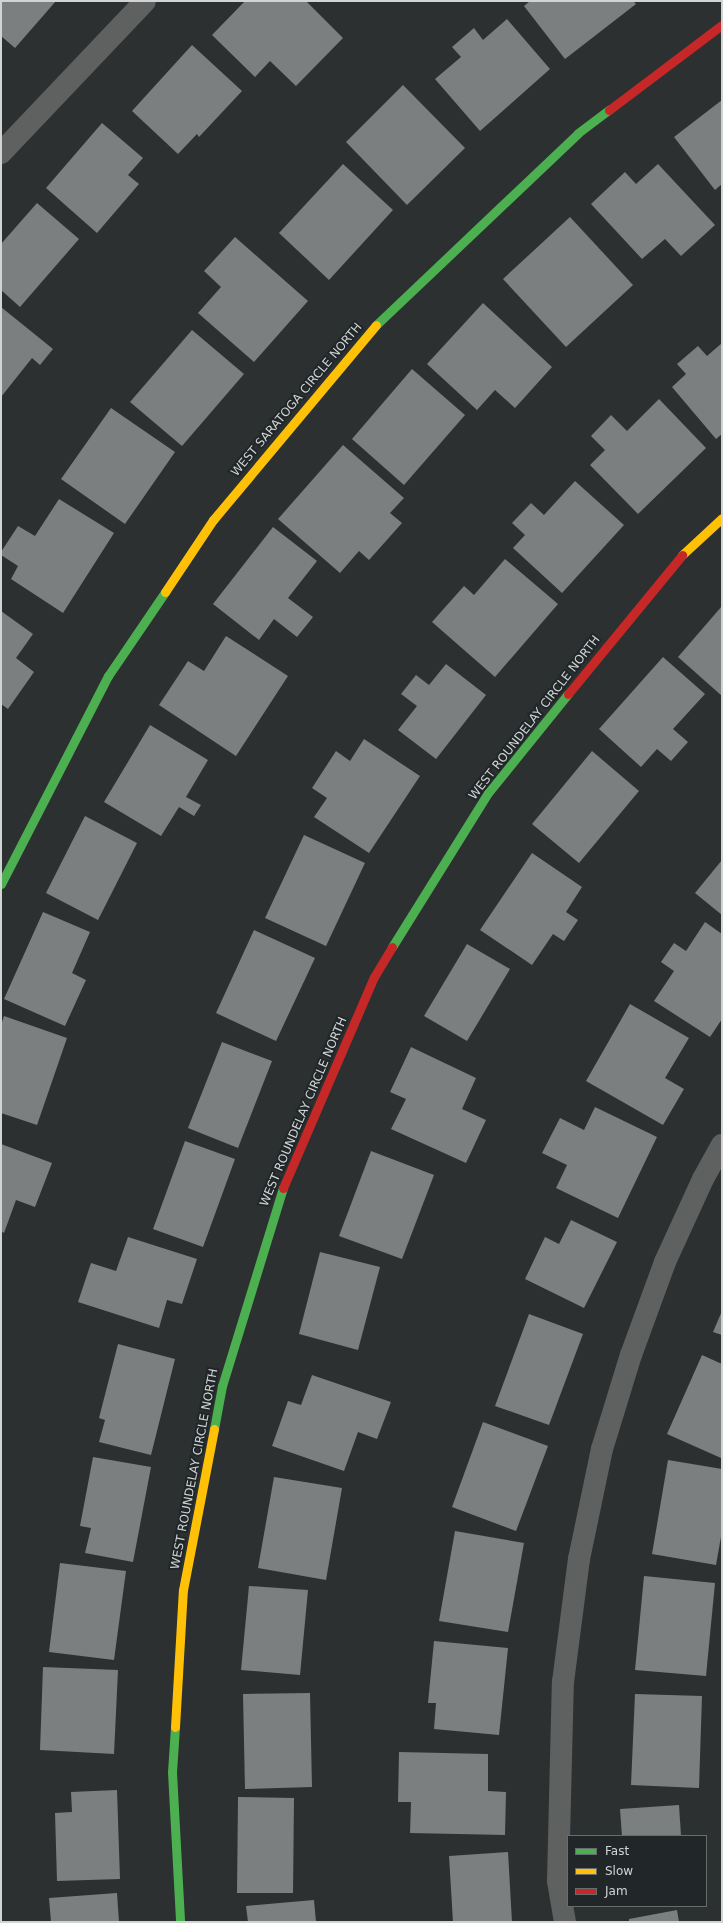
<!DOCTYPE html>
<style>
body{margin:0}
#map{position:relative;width:723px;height:1923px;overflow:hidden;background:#2c3031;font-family:"DejaVu Sans",sans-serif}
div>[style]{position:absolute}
.building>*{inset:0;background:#7c7f7f}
.street>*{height:22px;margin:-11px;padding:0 11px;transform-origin:11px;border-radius:11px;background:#5f6161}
.fast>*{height:9px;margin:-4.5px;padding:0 4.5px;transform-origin:4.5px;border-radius:4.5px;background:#4caf50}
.slow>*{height:9px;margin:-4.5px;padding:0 4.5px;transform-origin:4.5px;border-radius:4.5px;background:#ffc107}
.jam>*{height:9px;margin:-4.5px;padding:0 4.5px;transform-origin:4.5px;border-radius:4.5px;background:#c62828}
span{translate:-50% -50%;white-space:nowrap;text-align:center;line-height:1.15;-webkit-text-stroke:4px #212728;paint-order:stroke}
.street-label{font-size:12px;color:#d0d4d4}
.frame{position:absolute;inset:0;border:2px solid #d0d4d4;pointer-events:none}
.legend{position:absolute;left:567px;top:1835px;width:140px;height:72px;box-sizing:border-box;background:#212728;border:1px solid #676c6d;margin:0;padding:5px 7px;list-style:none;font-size:12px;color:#d0d4d4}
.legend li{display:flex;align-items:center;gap:8px;height:20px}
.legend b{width:20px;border:1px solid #676c6d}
</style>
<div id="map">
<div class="building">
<i style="clip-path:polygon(1px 1px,56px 1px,15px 48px,1px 36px)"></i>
<i style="clip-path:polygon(245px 1px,306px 1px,343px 38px,296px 86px,270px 61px,255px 77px,212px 35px)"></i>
<i style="clip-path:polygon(530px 1px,633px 1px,636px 4px,565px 59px,524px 6px)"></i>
<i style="clip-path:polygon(507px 19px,550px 69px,480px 131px,435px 79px,461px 57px,452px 47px,474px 28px,483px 40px)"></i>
<i style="clip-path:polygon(192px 45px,242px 91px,199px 137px,197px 134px,178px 154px,132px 111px)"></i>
<i style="clip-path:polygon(403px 85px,465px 148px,407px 205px,346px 142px)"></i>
<i style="clip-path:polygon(722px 100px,722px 184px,715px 190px,674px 137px)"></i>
<i style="clip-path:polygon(102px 123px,143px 158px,128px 175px,139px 184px,97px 233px,46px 188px)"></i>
<i style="clip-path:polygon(343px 164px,393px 210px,329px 280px,279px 233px)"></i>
<i style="clip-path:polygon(658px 164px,715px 225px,681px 256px,665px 239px,642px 259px,591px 204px,625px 172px,636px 184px)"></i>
<i style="clip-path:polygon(37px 203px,79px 239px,20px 307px,1px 290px,1px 244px)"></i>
<i style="clip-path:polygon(570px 217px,633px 285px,566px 347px,503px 279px)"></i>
<i style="clip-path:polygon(235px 237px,308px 301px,254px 362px,198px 313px,221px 287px,204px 271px)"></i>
<i style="clip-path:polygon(483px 303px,552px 367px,515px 408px,495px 390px,477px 410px,427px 364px)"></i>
<i style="clip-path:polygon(1px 307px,53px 349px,40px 365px,32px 358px,1px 397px)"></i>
<i style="clip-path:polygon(192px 330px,244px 374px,182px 446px,130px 402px)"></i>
<i style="clip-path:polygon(722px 343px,722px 434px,716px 439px,672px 387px,686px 374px,677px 364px,698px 346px,707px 356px)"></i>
<i style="clip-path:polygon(412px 369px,465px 415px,404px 485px,352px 439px)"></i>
<i style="clip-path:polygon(659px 399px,706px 448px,638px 514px,590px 465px,605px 450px,591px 436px,611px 415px,627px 431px)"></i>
<i style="clip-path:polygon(111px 408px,175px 452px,125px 524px,61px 479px)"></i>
<i style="clip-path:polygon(343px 445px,404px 498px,390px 513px,402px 523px,369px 560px,359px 551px,340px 573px,278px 519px)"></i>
<i style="clip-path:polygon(575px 481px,624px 525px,562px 593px,513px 548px,525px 535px,512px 523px,531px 503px,544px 515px)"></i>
<i style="clip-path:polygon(59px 499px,114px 533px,63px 613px,11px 579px,18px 566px,1px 555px,1px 552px,18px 526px,35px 536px)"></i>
<i style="clip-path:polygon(273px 527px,317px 561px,288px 598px,313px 617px,297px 637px,274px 619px,259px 640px,213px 604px)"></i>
<i style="clip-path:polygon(505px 559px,558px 604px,495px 677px,432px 622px,464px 586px,474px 595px)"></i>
<i style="clip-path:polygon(722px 606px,722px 696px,678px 657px)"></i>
<i style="clip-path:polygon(1px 611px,33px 634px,16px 658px,34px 672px,8px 709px,1px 704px)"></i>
<i style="clip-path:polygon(226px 636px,288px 676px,236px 756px,159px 705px,188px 661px,204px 671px)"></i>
<i style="clip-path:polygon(663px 657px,705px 694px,673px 729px,688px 742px,671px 761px,657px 749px,641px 767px,599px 729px)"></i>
<i style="clip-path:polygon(446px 664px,486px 695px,436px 759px,398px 730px,417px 706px,401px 694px,416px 675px,429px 685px)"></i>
<i style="clip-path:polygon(150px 725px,208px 760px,186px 797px,201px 805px,194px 816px,179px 807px,161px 836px,104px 802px)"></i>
<i style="clip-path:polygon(364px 739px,420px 776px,369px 853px,314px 817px,327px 798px,312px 788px,336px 751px,350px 761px)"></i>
<i style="clip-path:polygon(592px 751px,639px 791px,579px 863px,532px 824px)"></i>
<i style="clip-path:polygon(85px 816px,137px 843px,98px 920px,46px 893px)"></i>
<i style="clip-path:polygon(304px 835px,365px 863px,326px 946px,265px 918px)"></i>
<i style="clip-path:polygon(532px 853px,582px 887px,566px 912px,578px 920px,564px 941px,553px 934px,532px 965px,480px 930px)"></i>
<i style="clip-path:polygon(722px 860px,722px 915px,695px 893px)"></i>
<i style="clip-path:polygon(43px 912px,90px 932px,72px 973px,86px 980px,65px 1026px,4px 999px)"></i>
<i style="clip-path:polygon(705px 922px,722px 934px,722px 1019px,710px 1037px,654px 1001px,674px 971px,661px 962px,674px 943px,686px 951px)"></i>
<i style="clip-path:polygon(254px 930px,315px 958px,276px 1041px,216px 1013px)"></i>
<i style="clip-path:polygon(467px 944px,510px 969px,467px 1041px,424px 1016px)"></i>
<i style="clip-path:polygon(630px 1004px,689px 1038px,665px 1078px,684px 1089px,663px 1125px,586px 1081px)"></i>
<i style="clip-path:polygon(4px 1016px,67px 1038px,37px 1125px,1px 1113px,1px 1025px)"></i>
<i style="clip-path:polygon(222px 1042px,272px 1061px,238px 1148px,188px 1128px)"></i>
<i style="clip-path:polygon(411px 1047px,476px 1078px,462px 1109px,486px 1120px,466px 1163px,391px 1129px,406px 1099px,390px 1092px)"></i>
<i style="clip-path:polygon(595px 1107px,657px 1137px,618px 1218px,556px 1188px,567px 1165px,542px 1153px,560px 1118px,584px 1130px)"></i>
<i style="clip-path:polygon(185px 1141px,235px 1159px,203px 1247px,153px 1229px)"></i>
<i style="clip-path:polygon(1px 1144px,52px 1163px,35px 1207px,16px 1200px,4px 1233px,1px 1231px)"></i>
<i style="clip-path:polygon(371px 1151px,434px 1175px,402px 1259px,339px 1236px)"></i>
<i style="clip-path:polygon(571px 1220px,617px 1242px,584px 1308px,525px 1279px,545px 1237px,559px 1244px)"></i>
<i style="clip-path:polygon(128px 1237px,197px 1259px,182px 1304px,167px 1300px,159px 1328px,78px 1302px,91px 1263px,116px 1271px)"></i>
<i style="clip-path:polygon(320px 1252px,380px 1267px,358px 1350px,299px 1334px)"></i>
<i style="clip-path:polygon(722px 1311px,722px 1335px,713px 1332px)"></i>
<i style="clip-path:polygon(529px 1314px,583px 1334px,549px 1425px,495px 1406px)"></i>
<i style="clip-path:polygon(118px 1344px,175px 1359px,151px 1455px,99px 1442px,105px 1420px,99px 1418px)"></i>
<i style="clip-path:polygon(702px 1355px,722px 1364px,721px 1458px,667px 1434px)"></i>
<i style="clip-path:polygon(312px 1375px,391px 1402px,377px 1439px,358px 1432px,344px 1471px,272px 1446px,288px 1401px,301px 1405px)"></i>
<i style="clip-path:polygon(483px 1422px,548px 1446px,516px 1531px,452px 1507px)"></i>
<i style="clip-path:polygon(93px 1457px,151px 1467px,133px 1562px,85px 1553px,91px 1528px,80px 1526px)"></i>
<i style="clip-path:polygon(668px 1460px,722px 1469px,722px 1531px,716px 1565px,652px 1554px)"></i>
<i style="clip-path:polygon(274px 1477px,342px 1488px,326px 1580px,258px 1568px)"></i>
<i style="clip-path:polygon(455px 1531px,524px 1543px,508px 1632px,439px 1621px)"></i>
<i style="clip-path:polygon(60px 1563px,126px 1571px,114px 1660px,49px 1652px)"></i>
<i style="clip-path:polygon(644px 1576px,715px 1583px,706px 1676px,635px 1670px)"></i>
<i style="clip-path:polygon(249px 1586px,308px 1590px,300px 1675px,241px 1670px)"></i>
<i style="clip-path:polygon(434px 1641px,508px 1648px,499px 1735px,434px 1729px,436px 1703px,428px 1703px)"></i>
<i style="clip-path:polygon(43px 1667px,118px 1670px,114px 1754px,40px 1750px)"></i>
<i style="clip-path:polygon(310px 1693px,312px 1787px,245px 1789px,243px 1694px)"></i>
<i style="clip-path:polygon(635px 1694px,702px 1696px,699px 1788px,631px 1785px)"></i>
<i style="clip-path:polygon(399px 1752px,488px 1754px,488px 1791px,506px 1792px,505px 1835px,410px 1833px,411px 1802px,398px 1802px)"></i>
<i style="clip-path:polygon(117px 1790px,120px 1879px,57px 1881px,55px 1813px,72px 1812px,71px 1792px)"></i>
<i style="clip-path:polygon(238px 1797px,294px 1798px,293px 1893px,237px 1893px)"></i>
<i style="clip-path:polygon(679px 1805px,681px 1836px,622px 1836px,620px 1809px)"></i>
<i style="clip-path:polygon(508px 1852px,512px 1922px,453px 1922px,449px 1856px)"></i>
<i style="clip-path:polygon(117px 1893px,119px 1922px,51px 1922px,49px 1898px)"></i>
<i style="clip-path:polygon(314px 1900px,316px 1922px,248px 1922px,246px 1906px)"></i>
<i style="clip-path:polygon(677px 1910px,679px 1922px,629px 1922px,629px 1919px)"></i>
</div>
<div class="street">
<i style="left:1px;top:153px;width:209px;rotate:-46.5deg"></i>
<i style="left:565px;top:1922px;width:42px;rotate:-99.7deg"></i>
<i style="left:558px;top:1881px;width:199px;rotate:-88.6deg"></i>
<i style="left:563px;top:1682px;width:124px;rotate:-82.6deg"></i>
<i style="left:579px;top:1559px;width:112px;rotate:-78.2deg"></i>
<i style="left:602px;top:1449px;width:98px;rotate:-72.9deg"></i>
<i style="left:631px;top:1355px;width:99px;rotate:-69.9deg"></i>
<i style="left:665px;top:1262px;width:91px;rotate:-65.4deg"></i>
<i style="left:703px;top:1179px;width:39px;rotate:-61deg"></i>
</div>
<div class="fast">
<i style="left:376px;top:325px;width:279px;rotate:-43.5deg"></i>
<i style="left:578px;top:133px;width:39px;rotate:-37deg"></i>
<i style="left:1px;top:884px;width:234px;rotate:-62.8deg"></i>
<i style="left:108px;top:676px;width:102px;rotate:-55.8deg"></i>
<i style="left:392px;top:947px;width:181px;rotate:-58.1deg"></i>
<i style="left:488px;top:793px;width:127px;rotate:-51.1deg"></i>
<i style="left:214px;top:1429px;width:44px;rotate:-79.5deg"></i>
<i style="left:222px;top:1386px;width:207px;rotate:-72.9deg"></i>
<i style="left:175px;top:1727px;width:45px;rotate:93.8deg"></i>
<i style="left:172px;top:1772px;width:150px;rotate:86.9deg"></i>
</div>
<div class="slow">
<i style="left:682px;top:555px;width:54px;rotate:-42.8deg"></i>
<i style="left:165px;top:592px;width:87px;rotate:-56.3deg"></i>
<i style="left:213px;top:520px;width:254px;rotate:-50.1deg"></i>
<i style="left:175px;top:1727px;width:137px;rotate:-86.7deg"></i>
<i style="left:183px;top:1590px;width:164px;rotate:-79.1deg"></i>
</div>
<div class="jam">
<i style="left:609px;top:110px;width:141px;rotate:-37deg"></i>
<i style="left:568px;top:694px;width:180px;rotate:-50.6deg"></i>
<i style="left:283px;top:1188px;width:230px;rotate:-66.7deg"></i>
<i style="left:374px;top:977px;width:35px;rotate:-59deg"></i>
</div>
<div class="street-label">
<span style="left:297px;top:400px;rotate:-50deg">WEST SARATOGA CIRCLE NORTH</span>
<span style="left:535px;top:718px;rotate:-52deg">WEST ROUNDELAY CIRCLE NORTH</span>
<span style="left:304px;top:1112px;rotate:-67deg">WEST ROUNDELAY CIRCLE NORTH</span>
<span style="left:195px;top:1469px;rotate:-79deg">WEST ROUNDELAY CIRCLE NORTH</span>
</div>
<div class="frame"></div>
<ul class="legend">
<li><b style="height:5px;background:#4caf50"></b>Fast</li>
<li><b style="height:5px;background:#ffc107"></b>Slow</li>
<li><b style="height:5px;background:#c62828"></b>Jam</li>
</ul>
</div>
